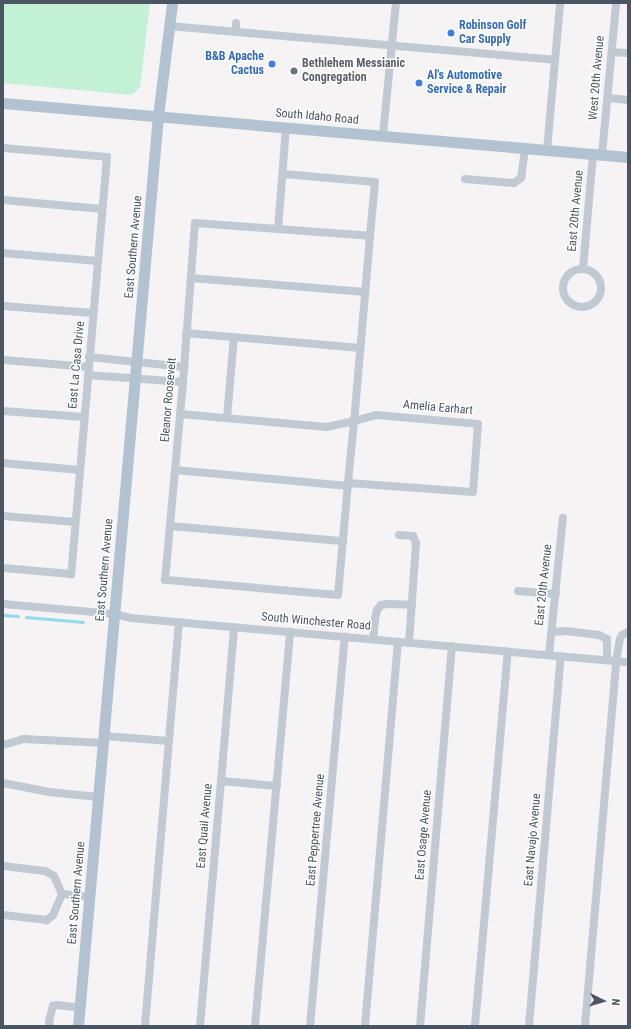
<!DOCTYPE html>
<style>
body{margin:0}
#map{position:relative;width:631px;height:1029px;overflow:hidden;background:#f5f3f3;font-family:"Roboto Condensed",sans-serif}
div>[style]{position:absolute}
.green>*{inset:0;background:#c3f1d5}
.stream>*{height:2.5px;margin:-1.25px;padding:0 1.25px;transform-origin:1.25px;border-radius:1.25px;background:#90daee}
.minor>*{height:8px;margin:-4px;padding:0 4px;transform-origin:4px;border-radius:4px;background:#c1cad2}
.minor>.ring{margin:-4px;padding:0;box-sizing:content-box;background:none;border:8px solid #c1cad2;border-radius:50%}
.major>*{height:11px;margin:-5.5px;padding:0 5.5px;transform-origin:5.5px;border-radius:5.5px;background:#b3c2d1}
.dots>*{width:11px;height:11px;translate:-50% -50%;box-sizing:border-box;border:2px solid #fff;border-radius:50%}
span{translate:-50% -50%;white-space:nowrap;text-align:center;line-height:1.15;-webkit-text-stroke:3px #fff;paint-order:stroke}
.shop-label{font-size:12px;color:#366cbe;font-weight:700}
.left{translate:0 -50%;text-align:left}
.right{translate:-100% -50%;text-align:right}
.worship-label{font-size:12px;color:#5b616d;font-weight:700}
.street-label{font-size:12px;color:#4a5661}
.frame{position:absolute;inset:0;border:4px solid #4a5661;pointer-events:none}
.north{position:absolute;left:583px;top:981px;width:40px;height:40px;-webkit-text-stroke:3px #fff;paint-order:stroke;rotate:95deg;font-size:11px;font-weight:700;line-height:16px;text-align:center;color:#4a5661}
.north::after{content:'';display:block;margin:auto;width:14px;height:18px;background:#4a5661;clip-path:polygon(50% 0,100% 100%,50% 72%,0 100%)}
</style>
<div id="map">
<div class="green">
<i style="clip-path:polygon(3px 3px,150px 3px,140px 87px,132px 95px,3px 83px)"></i>
</div>
<div class="stream">
<i style="left:3px;top:615px;width:15px;rotate:4deg"></i>
<i style="left:26px;top:617px;width:57px;rotate:5deg"></i>
</div>
<div class="minor">
<i style="left:169px;top:26px;width:387px;rotate:5deg"></i>
<i style="left:236px;top:32px;width:9px;rotate:-90deg"></i>
<i style="left:612px;top:52px;width:16px;rotate:4deg"></i>
<i style="left:608px;top:98px;width:20px;rotate:6deg"></i>
<i style="left:383px;top:135px;width:133px;rotate:-84.4deg"></i>
<i style="left:3px;top:148px;width:104px;rotate:4.9deg"></i>
<i style="left:107px;top:157px;width:419px;rotate:94.9deg"></i>
<i style="left:71px;top:574px;width:68px;rotate:-175deg"></i>
<i style="left:547px;top:150px;width:148px;rotate:-84.9deg"></i>
<i style="left:602px;top:155px;width:153px;rotate:-84.7deg"></i>
<i style="left:283px;top:174px;width:92px;rotate:5deg"></i>
<i style="left:375px;top:182px;width:54px;rotate:95.3deg"></i>
<i style="left:370px;top:236px;width:186px;rotate:94.9deg"></i>
<i style="left:354px;top:421px;width:23px;rotate:-15deg"></i>
<i style="left:376px;top:415px;width:102px;rotate:5deg"></i>
<i style="left:478px;top:424px;width:68px;rotate:94.2deg"></i>
<i style="left:473px;top:492px;width:125px;rotate:-175.9deg"></i>
<i style="left:348px;top:483px;width:112px;rotate:95.1deg"></i>
<i style="left:338px;top:595px;width:174px;rotate:-175deg"></i>
<i style="left:165px;top:580px;width:199px;rotate:-84.8deg"></i>
<i style="left:183px;top:382px;width:159px;rotate:-85.7deg"></i>
<i style="left:195px;top:223px;width:175px;rotate:4.2deg"></i>
<i style="left:465px;top:179px;width:49px;rotate:4.7deg"></i>
<i style="left:514px;top:183px;width:9px;rotate:-36deg"></i>
<i style="left:521px;top:178px;width:30px;rotate:-82deg"></i>
<i style="left:3px;top:200px;width:99px;rotate:5.2deg"></i>
<i style="left:278px;top:229px;width:102px;rotate:-85.5deg"></i>
<i style="left:3px;top:253px;width:95px;rotate:4.8deg"></i>
<i class="ring" style="left:563px;top:269px;width:30px;height:30px"></i>
<i style="left:583px;top:269px;width:115px;rotate:-85deg"></i>
<i style="left:191px;top:278px;width:175px;rotate:4.6deg"></i>
<i style="left:3px;top:306px;width:90px;rotate:4.4deg"></i>
<i style="left:186px;top:333px;width:175px;rotate:4.9deg"></i>
<i style="left:89px;top:357px;width:96px;rotate:6deg"></i>
<i style="left:3px;top:360px;width:86px;rotate:4.7deg"></i>
<i style="left:88px;top:375px;width:95px;rotate:4.2deg"></i>
<i style="left:3px;top:411px;width:81px;rotate:4.2deg"></i>
<i style="left:180px;top:414px;width:147px;rotate:5.1deg"></i>
<i style="left:326px;top:427px;width:29px;rotate:-12deg"></i>
<i style="left:354px;top:421px;width:62px;rotate:95.5deg"></i>
<i style="left:227px;top:418px;width:81px;rotate:-85.1deg"></i>
<i style="left:3px;top:463px;width:77px;rotate:5.2deg"></i>
<i style="left:175px;top:470px;width:174px;rotate:5.3deg"></i>
<i style="left:3px;top:516px;width:72px;rotate:4.8deg"></i>
<i style="left:170px;top:526px;width:174px;rotate:5deg"></i>
<i style="left:399px;top:535px;width:14px;rotate:4deg"></i>
<i style="left:413px;top:536px;width:8px;rotate:67deg"></i>
<i style="left:416px;top:543px;width:100px;rotate:94deg"></i>
<i style="left:518px;top:591px;width:38px;rotate:5deg"></i>
<i style="left:3px;top:604px;width:111px;rotate:5.1deg"></i>
<i style="left:114px;top:614px;width:17px;rotate:13deg"></i>
<i style="left:131px;top:618px;width:499px;rotate:5.1deg"></i>
<i style="left:552px;top:632px;width:14px;rotate:-4deg"></i>
<i style="left:566px;top:631px;width:33px;rotate:7deg"></i>
<i style="left:599px;top:635px;width:9px;rotate:27deg"></i>
<i style="left:607px;top:639px;width:21px;rotate:90deg"></i>
<i style="left:373px;top:639px;width:20px;rotate:-84deg"></i>
<i style="left:375px;top:619px;width:9px;rotate:-77deg"></i>
<i style="left:377px;top:610px;width:6px;rotate:-51deg"></i>
<i style="left:381px;top:605px;width:7px;rotate:-8deg"></i>
<i style="left:388px;top:604px;width:24px;rotate:2deg"></i>
<i style="left:549px;top:655px;width:138px;rotate:-84.2deg"></i>
<i style="left:104px;top:736px;width:65px;rotate:4.4deg"></i>
<i style="left:3px;top:745px;width:22px;rotate:-16deg"></i>
<i style="left:24px;top:739px;width:79px;rotate:2.9deg"></i>
<i style="left:221px;top:781px;width:56px;rotate:5.1deg"></i>
<i style="left:3px;top:783px;width:47px;rotate:11.1deg"></i>
<i style="left:49px;top:792px;width:49px;rotate:5.8deg"></i>
<i style="left:3px;top:866px;width:42px;rotate:6.8deg"></i>
<i style="left:45px;top:871px;width:10px;rotate:29deg"></i>
<i style="left:54px;top:876px;width:20px;rotate:66deg"></i>
<i style="left:62px;top:894px;width:23px;rotate:113deg"></i>
<i style="left:53px;top:915px;width:8px;rotate:140deg"></i>
<i style="left:47px;top:920px;width:44px;rotate:-173.5deg"></i>
<i style="left:62px;top:894px;width:28px;rotate:6deg"></i>
<i style="left:50px;top:1026px;width:5px;rotate:-101deg"></i>
<i style="left:49px;top:1021px;width:16px;rotate:-75deg"></i>
<i style="left:53px;top:1006px;width:4px;rotate:-14deg"></i>
<i style="left:57px;top:1005px;width:23px;rotate:7deg"></i>
<i style="left:145px;top:1026px;width:405px;rotate:-85.2deg"></i>
<i style="left:200px;top:1026px;width:400px;rotate:-85.1deg"></i>
<i style="left:255px;top:1026px;width:396px;rotate:-84.9deg"></i>
<i style="left:310px;top:1026px;width:391px;rotate:-84.9deg"></i>
<i style="left:365px;top:1026px;width:385px;rotate:-85.1deg"></i>
<i style="left:420px;top:1026px;width:381px;rotate:-85.2deg"></i>
<i style="left:475px;top:1026px;width:376px;rotate:-85deg"></i>
<i style="left:529px;top:1026px;width:371px;rotate:-85.1deg"></i>
<i style="left:585px;top:1026px;width:366px;rotate:-85.1deg"></i>
<i style="left:616px;top:661px;width:22px;rotate:-80deg"></i>
<i style="left:620px;top:639px;width:4px;rotate:-63deg"></i>
<i style="left:622px;top:635px;width:7px;rotate:-27deg"></i>
</div>
<div class="major">
<i style="left:3px;top:103px;width:627px;rotate:4.94deg"></i>
<i style="left:78px;top:1026px;width:914px;rotate:-84.98deg"></i>
<i style="left:158px;top:116px;width:114px;rotate:-82.9deg"></i>
</div>
<div class="dots">
<i style="left:451px;top:33px;background:#3f7fe0"></i>
<i style="left:272px;top:64px;background:#3f7fe0"></i>
<i style="left:294px;top:71px;background:#6b7280"></i>
<i style="left:419px;top:83px;background:#3f7fe0"></i>
</div>
<div class="shop-label">
<span class="left" style="left:459px;top:33px">Robinson Golf<br>Car Supply</span>
<span class="right" style="left:264px;top:64px">B&amp;B Apache<br>Cactus</span>
<span class="left" style="left:427px;top:83px">Al's Automotive<br>Service &amp; Repair</span>
</div>
<div class="worship-label">
<span class="left" style="left:302px;top:71px">Bethlehem Messianic<br>Congregation</span>
</div>
<div class="street-label">
<span style="left:597px;top:78px;rotate:-85deg">West 20th Avenue</span>
<span style="left:317px;top:117px;rotate:5deg">South Idaho Road</span>
<span style="left:576px;top:211px;rotate:-85deg">East 20th Avenue</span>
<span style="left:134px;top:247px;rotate:-85deg">East Southern Avenue</span>
<span style="left:77px;top:365px;rotate:-85deg">East La Casa Drive</span>
<span style="left:169px;top:400px;rotate:-85deg">Eleanor Roosevelt</span>
<span style="left:438px;top:408px;rotate:5deg">Amelia Earhart</span>
<span style="left:105px;top:570px;rotate:-85deg">East Southern Avenue</span>
<span style="left:544px;top:585px;rotate:-84deg">East 20th Avenue</span>
<span style="left:316px;top:622px;rotate:5deg">South Winchester Road</span>
<span style="left:205px;top:826px;rotate:-85deg">East Quail Avenue</span>
<span style="left:316px;top:830px;rotate:-85deg">East Peppertree Avenue</span>
<span style="left:424px;top:835px;rotate:-85deg">East Osage Avenue</span>
<span style="left:533px;top:840px;rotate:-85deg">East Navajo Avenue</span>
<span style="left:77px;top:893px;rotate:-85deg">East Southern Avenue</span>
</div>
<div class="frame"></div>
<div class="north">N</div>
</div>
